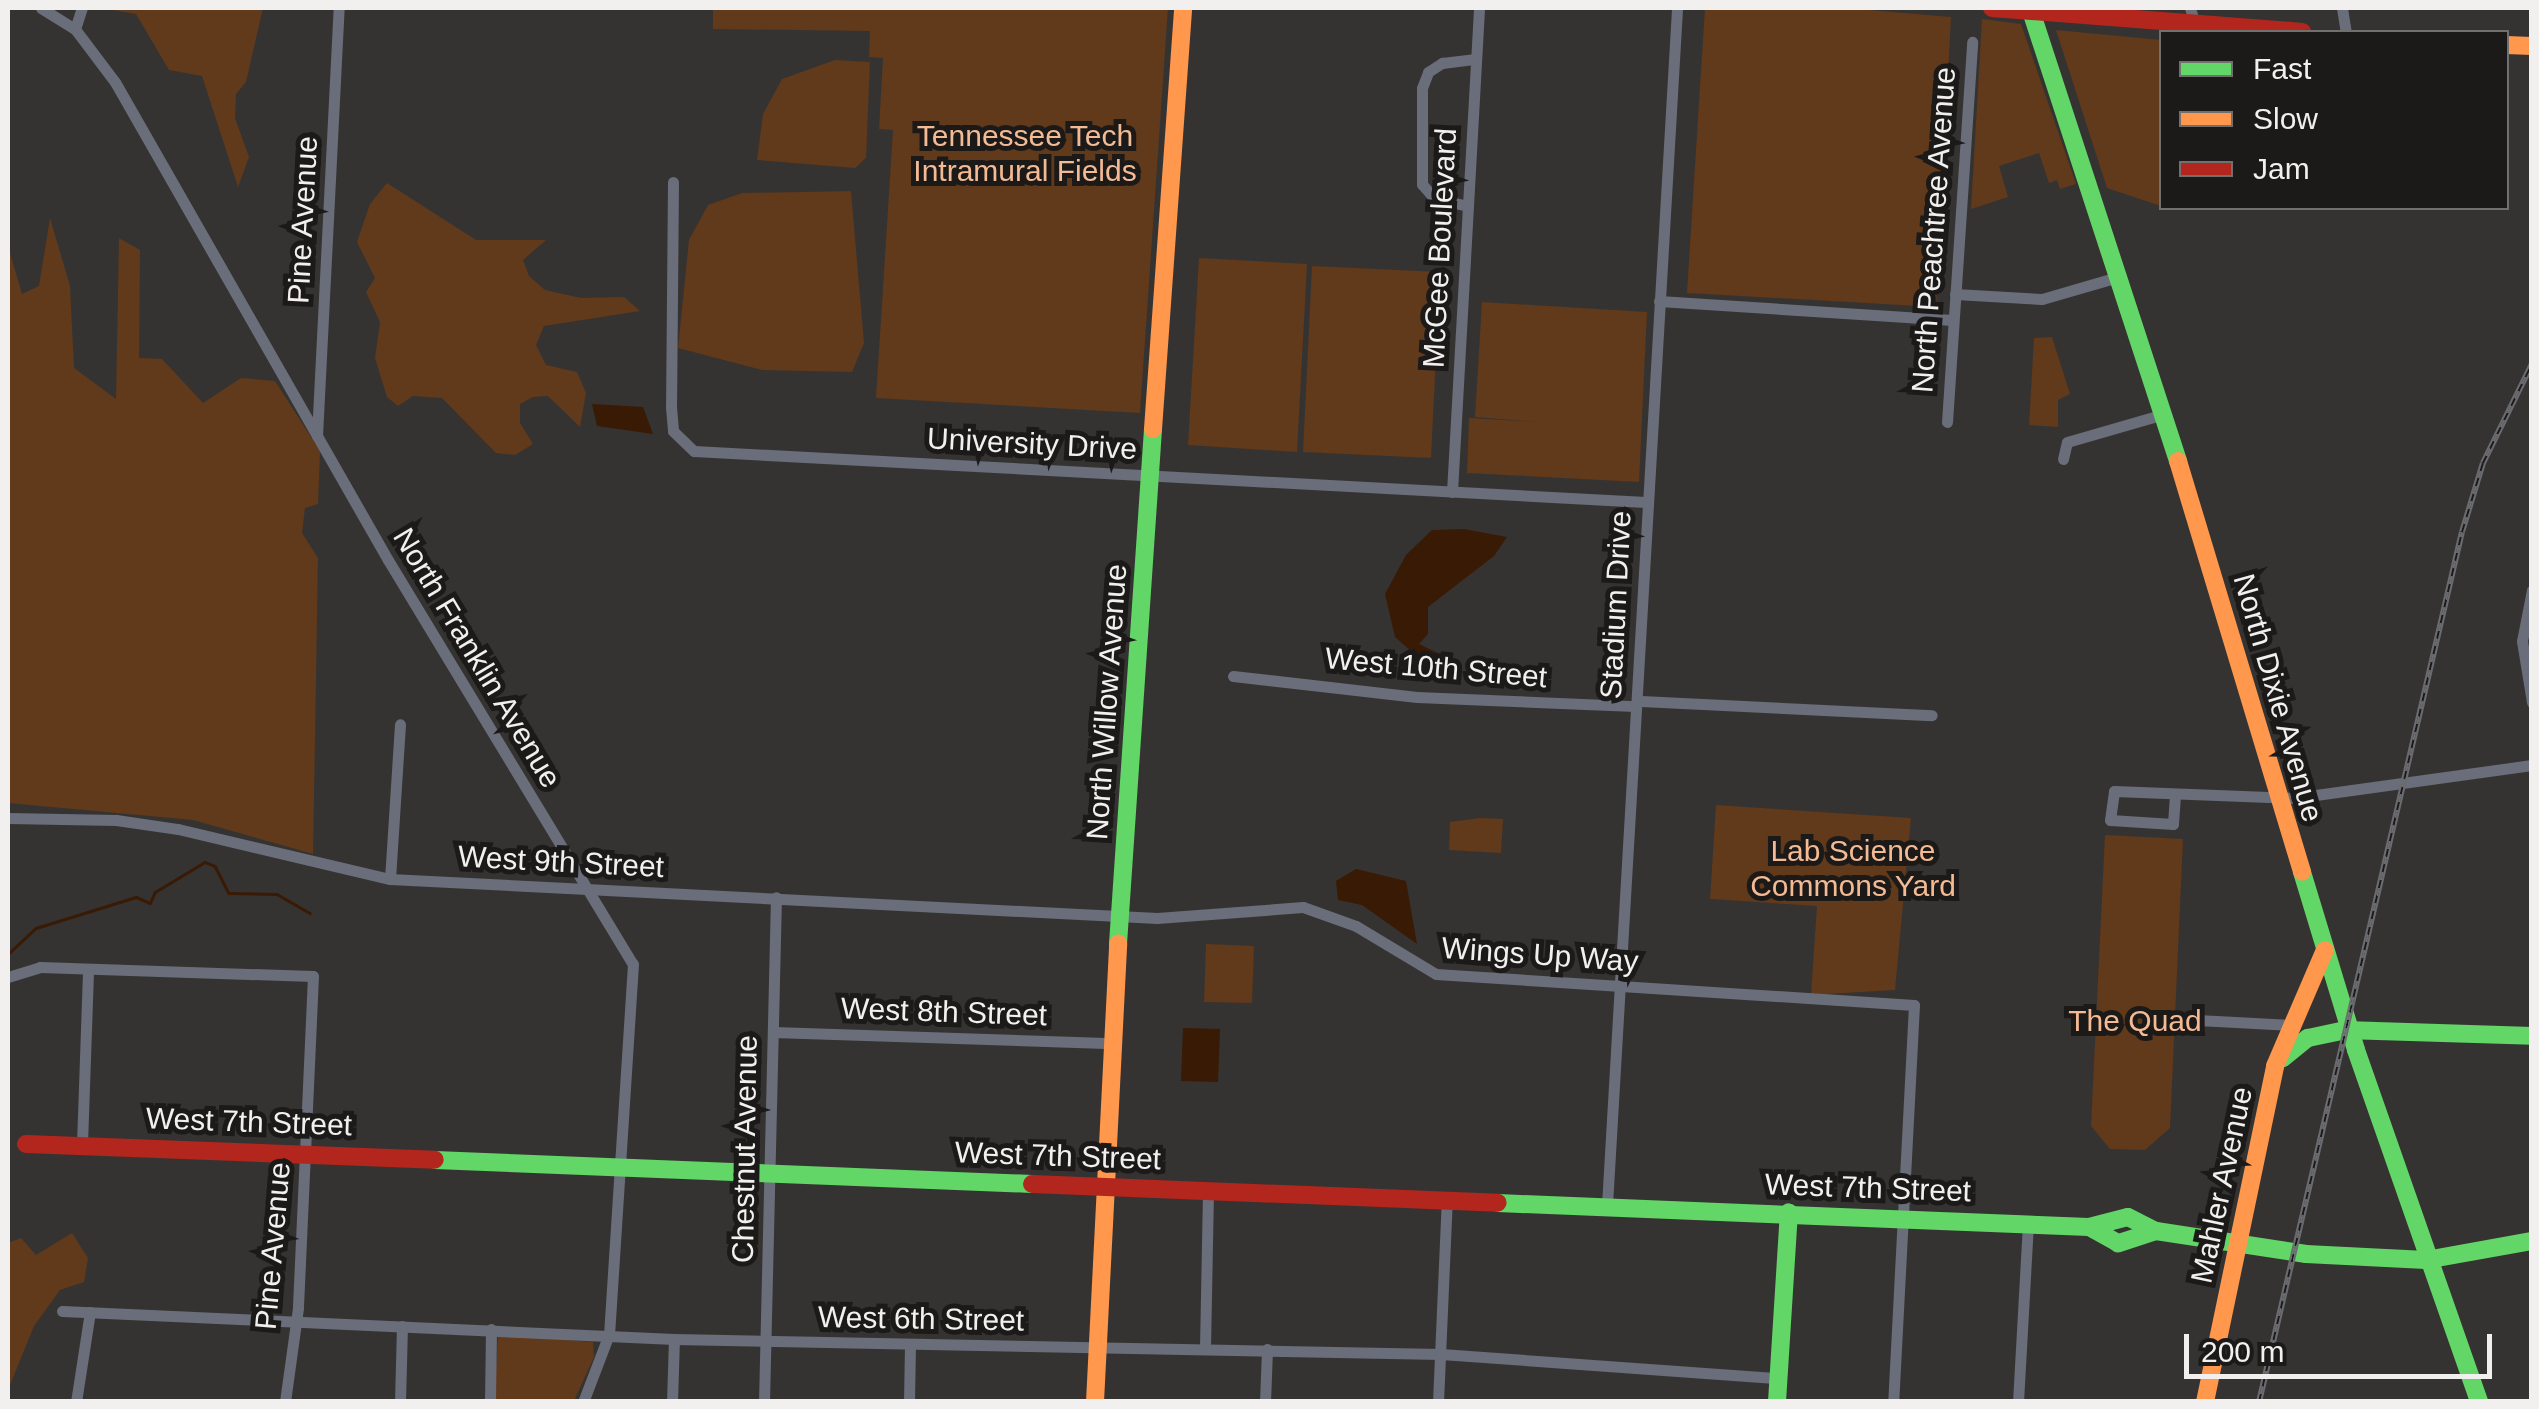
<!DOCTYPE html>
<style>
body{margin:0}
#map{position:relative;width:2539px;height:1409px;overflow:hidden;background:#353331;font-family:Arial,sans-serif}
div>[style]{position:absolute}
.green>*{inset:0;background:#61391b}
.water>*{inset:0;background:#391a04}
.stream>*{height:2.5px;margin:-1.25px;padding:0 1.25px;transform-origin:1.25px;border-radius:1.25px;background:#391a04}
.street>*{height:11px;margin:-5.5px;padding:0 5.5px;transform-origin:5.5px;border-radius:5.5px;background:#696e7a}
.fast>*{height:18px;margin:-9px;padding:0 9px;transform-origin:9px;border-radius:9px;background:#63d668}
.slow>*{height:18px;margin:-9px;padding:0 9px;transform-origin:9px;border-radius:9px;background:#ff974d}
.jam>*{height:18px;margin:-9px;padding:0 9px;transform-origin:9px;border-radius:9px;background:#b3261e}
.rail>*{height:6px;margin-top:-3px;transform-origin:0;background:repeating-linear-gradient(90deg,#1c1a19 0 8px,#6b6c71 0 16px);box-sizing:border-box;border-block:2px solid #6b6c71}
span{translate:-50% -50%;white-space:nowrap;text-align:center;line-height:1.15;-webkit-text-stroke:10px #1c1a19;paint-order:stroke}
.park-label{font-size:30px;color:#f3ba94}
.street-label{font-size:30px;color:#f2f0ee}
.frame{position:absolute;inset:0;border:10px solid #f2f0ee;pointer-events:none}
.legend{position:absolute;left:2159px;top:30px;width:350px;height:180px;box-sizing:border-box;background:#1c1a19;border:2px solid #72706e;margin:0;padding:12px 18px;list-style:none;font-size:30px;color:#f2f0ee}
.legend li{display:flex;align-items:center;gap:20px;height:50px}
.legend b{width:50px;border:2px solid #72706e}
.scale{position:absolute;left:2184px;top:1334px;width:308px;height:45px;box-sizing:border-box;border:5px solid #f2f0ee;border-top:0;padding-left:12px;font-size:30px;line-height:35px;white-space:nowrap;color:#f2f0ee;-webkit-text-stroke:8px #1c1a19;paint-order:stroke}
</style>
<div id="map">
<div class="green">
<i style="clip-path:polygon(102px 8px,263px 8px,246px 82px,236px 94px,235px 118px,249px 157px,238px 187px,202px 76px,169px 70px,136px 14px)"></i>
<i style="clip-path:polygon(1168px 8px,1140px 413px,876px 398px,893px 130px,879px 129px,883px 58px,869px 57px,870px 31px,713px 29px,713px 10px,693px 8px)"></i>
<i style="clip-path:polygon(1705px 8px,1846px 8px,1951px 17px,1936px 307px,1687px 293px)"></i>
<i style="clip-path:polygon(1982px 19px,2021px 24px,2076px 184px,2060px 189px,2057px 180px,2049px 183px,2039px 153px,1999px 166px,2008px 197px,1971px 209px)"></i>
<i style="clip-path:polygon(2056px 30px,2161px 40px,2161px 206px,2107px 188px)"></i>
<i style="clip-path:polygon(835px 60px,870px 62px,866px 158px,855px 168px,757px 160px,763px 114px,782px 79px)"></i>
<i style="clip-path:polygon(387px 183px,476px 240px,546px 240px,523px 260px,529px 276px,545px 290px,581px 298px,624px 297px,640px 311px,544px 326px,536px 345px,546px 365px,577px 372px,586px 393px,580px 427px,548px 396px,533px 397px,520px 404px,520px 423px,533px 444px,515px 455px,496px 453px,442px 398px,413px 396px,398px 406px,387px 397px,375px 358px,380px 322px,366px 292px,375px 278px,357px 242px,370px 204px)"></i>
<i style="clip-path:polygon(851px 191px,864px 343px,852px 372px,762px 370px,678px 348px,689px 240px,708px 205px,742px 193px)"></i>
<i style="clip-path:polygon(50px 218px,70px 286px,74px 368px,116px 399px,119px 238px,140px 250px,139px 358px,162px 359px,203px 403px,241px 378px,275px 381px,320px 451px,318px 504px,305px 508px,302px 533px,318px 558px,313px 854px,193px 820px,8px 803px,8px 246px,22px 294px,39px 286px)"></i>
<i style="clip-path:polygon(1199px 258px,1307px 264px,1297px 452px,1188px 445px)"></i>
<i style="clip-path:polygon(1312px 266px,1440px 272px,1431px 458px,1303px 452px)"></i>
<i style="clip-path:polygon(1482px 302px,1647px 312px,1639px 482px,1467px 473px,1469px 418px,1540px 422px,1475px 417px)"></i>
<i style="clip-path:polygon(2052px 337px,2070px 394px,2058px 400px,2058px 427px,2029px 425px,2034px 338px)"></i>
<i style="clip-path:polygon(1716px 805px,1911px 818px,1895px 990px,1811px 995px,1817px 906px,1710px 899px)"></i>
<i style="clip-path:polygon(1480px 818px,1503px 819px,1501px 853px,1449px 850px,1450px 822px)"></i>
<i style="clip-path:polygon(2105px 835px,2183px 839px,2170px 1128px,2145px 1150px,2110px 1149px,2091px 1126px)"></i>
<i style="clip-path:polygon(1206px 944px,1254px 946px,1252px 1003px,1204px 1002px)"></i>
<i style="clip-path:polygon(72px 1233px,88px 1258px,84px 1282px,60px 1290px,34px 1326px,8px 1390px,8px 1243px,21px 1238px,36px 1255px)"></i>
<i style="clip-path:polygon(498px 1335px,593px 1342px,594px 1357px,574px 1401px,494px 1402px)"></i>
</div>
<div class="water">
<i style="clip-path:polygon(592px 404px,643px 407px,653px 434px,597px 426px)"></i>
<i style="clip-path:polygon(1464px 529px,1507px 537px,1494px 556px,1428px 607px,1428px 634px,1419px 644px,1450px 659px,1428px 666px,1395px 637px,1385px 594px,1406px 555px,1432px 530px)"></i>
<i style="clip-path:polygon(1356px 869px,1406px 881px,1417px 944px,1362px 905px,1338px 900px,1336px 881px)"></i>
<i style="clip-path:polygon(1183px 1028px,1220px 1029px,1218px 1082px,1181px 1081px)"></i>
</div>
<div class="stream">
<i style="left:8px;top:954px;width:38px;rotate:-43deg"></i>
<i style="left:36px;top:928px;width:105px;rotate:-17.2deg"></i>
<i style="left:136px;top:897px;width:15px;rotate:23deg"></i>
<i style="left:150px;top:903px;width:12px;rotate:-66deg"></i>
<i style="left:155px;top:892px;width:58px;rotate:-31deg"></i>
<i style="left:205px;top:862px;width:11px;rotate:22deg"></i>
<i style="left:215px;top:866px;width:30px;rotate:63deg"></i>
<i style="left:229px;top:893px;width:48px;rotate:1.2deg"></i>
<i style="left:277px;top:894px;width:38px;rotate:30deg"></i>
</div>
<div class="street">
<i style="left:41px;top:8px;width:40px;rotate:32deg"></i>
<i style="left:75px;top:29px;width:66px;rotate:53deg"></i>
<i style="left:115px;top:82px;width:550px;rotate:60.27deg"></i>
<i style="left:388px;top:560px;width:472px;rotate:58.8deg"></i>
<i style="left:633px;top:964px;width:371px;rotate:93.7deg"></i>
<i style="left:609px;top:1334px;width:73px;rotate:110.9deg"></i>
<i style="left:2190px;top:8px;width:17px;rotate:73deg"></i>
<i style="left:2342px;top:8px;width:24px;rotate:81deg"></i>
<i style="left:75px;top:29px;width:22px;rotate:-72deg"></i>
<i style="left:673px;top:182px;width:225px;rotate:90.5deg"></i>
<i style="left:671px;top:407px;width:24px;rotate:85deg"></i>
<i style="left:673px;top:431px;width:29px;rotate:44deg"></i>
<i style="left:694px;top:451px;width:953px;rotate:3.07deg"></i>
<i style="left:1468px;top:206px;width:35px;rotate:-167deg"></i>
<i style="left:1434px;top:198px;width:18px;rotate:-131deg"></i>
<i style="left:1422px;top:184px;width:96px;rotate:-90deg"></i>
<i style="left:1422px;top:88px;width:17px;rotate:-69deg"></i>
<i style="left:1428px;top:72px;width:17px;rotate:-33deg"></i>
<i style="left:1442px;top:63px;width:34px;rotate:-7deg"></i>
<i style="left:1955px;top:294px;width:87px;rotate:3.3deg"></i>
<i style="left:2042px;top:299px;width:82px;rotate:-16.2deg"></i>
<i style="left:1659px;top:301px;width:294px;rotate:3.7deg"></i>
<i style="left:1947px;top:422px;width:381px;rotate:-86.2deg"></i>
<i style="left:317px;top:436px;width:429px;rotate:-87.1deg"></i>
<i style="left:2063px;top:459px;width:17px;rotate:-77deg"></i>
<i style="left:2067px;top:442px;width:101px;rotate:-16.1deg"></i>
<i style="left:1452px;top:492px;width:485px;rotate:-86.8deg"></i>
<i style="left:2532px;top:590px;width:52px;rotate:101.1deg"></i>
<i style="left:2522px;top:641px;width:62px;rotate:80.7deg"></i>
<i style="left:1233px;top:676px;width:185px;rotate:6.5deg"></i>
<i style="left:1417px;top:697px;width:218px;rotate:2.4deg"></i>
<i style="left:1641px;top:701px;width:291px;rotate:2.8deg"></i>
<i style="left:2175px;top:795px;width:29px;rotate:94deg"></i>
<i style="left:2173px;top:824px;width:63px;rotate:-176.4deg"></i>
<i style="left:2110px;top:820px;width:29px;rotate:-82deg"></i>
<i style="left:2114px;top:791px;width:180px;rotate:2.2deg"></i>
<i style="left:2294px;top:798px;width:240px;rotate:-7.9deg"></i>
<i style="left:8px;top:818px;width:108px;rotate:1.1deg"></i>
<i style="left:116px;top:820px;width:63px;rotate:8.3deg"></i>
<i style="left:178px;top:829px;width:218px;rotate:13.3deg"></i>
<i style="left:390px;top:879px;width:768px;rotate:2.91deg"></i>
<i style="left:1157px;top:918px;width:146px;rotate:-4.3deg"></i>
<i style="left:1303px;top:907px;width:56px;rotate:19.7deg"></i>
<i style="left:1356px;top:926px;width:93px;rotate:31deg"></i>
<i style="left:1436px;top:974px;width:479px;rotate:3.7deg"></i>
<i style="left:1914px;top:1005px;width:398px;rotate:93deg"></i>
<i style="left:390px;top:879px;width:155px;rotate:-86.3deg"></i>
<i style="left:8px;top:977px;width:34px;rotate:-17deg"></i>
<i style="left:40px;top:967px;width:273px;rotate:1.9deg"></i>
<i style="left:313px;top:976px;width:332px;rotate:92.6deg"></i>
<i style="left:298px;top:1308px;width:95px;rotate:97.9deg"></i>
<i style="left:2178px;top:1019px;width:115px;rotate:3deg"></i>
<i style="left:773px;top:1032px;width:340px;rotate:1.9deg"></i>
<i style="left:82px;top:1144px;width:175px;rotate:-88deg"></i>
<i style="left:1607px;top:1205px;width:1199px;rotate:-86.65deg"></i>
<i style="left:62px;top:1311px;width:613px;rotate:2.62deg"></i>
<i style="left:674px;top:1339px;width:767px;rotate:1.12deg"></i>
<i style="left:1441px;top:1354px;width:338px;rotate:4.1deg"></i>
<i style="left:1205px;top:1348px;width:159px;rotate:-88.9deg"></i>
<i style="left:76px;top:1402px;width:91px;rotate:-81.2deg"></i>
<i style="left:400px;top:1402px;width:76px;rotate:-88.5deg"></i>
<i style="left:490px;top:1402px;width:73px;rotate:-89.2deg"></i>
<i style="left:672px;top:1402px;width:63px;rotate:-88.2deg"></i>
<i style="left:764px;top:1402px;width:505px;rotate:-88.64deg"></i>
<i style="left:909px;top:1402px;width:58px;rotate:-89deg"></i>
<i style="left:1265px;top:1402px;width:53px;rotate:-87.8deg"></i>
<i style="left:1438px;top:1402px;width:205px;rotate:-87.5deg"></i>
<i style="left:2018px;top:1402px;width:179px;rotate:-86.8deg"></i>
</div>
<div class="fast">
<i style="left:2030px;top:8px;width:477px;rotate:71.9deg"></i>
<i style="left:2302px;top:872px;width:186px;rotate:73.1deg"></i>
<i style="left:2356px;top:1050px;width:373px;rotate:70.7deg"></i>
<i style="left:1118px;top:944px;width:516px;rotate:-86.11deg"></i>
<i style="left:2283px;top:1058px;width:32px;rotate:-39deg"></i>
<i style="left:2308px;top:1038px;width:38px;rotate:-12deg"></i>
<i style="left:2345px;top:1030px;width:187px;rotate:1.8deg"></i>
<i style="left:435px;top:1160px;width:597px;rotate:2.3deg"></i>
<i style="left:1498px;top:1203px;width:591px;rotate:2.33deg"></i>
<i style="left:2089px;top:1227px;width:40px;rotate:-14.4deg"></i>
<i style="left:2128px;top:1217px;width:31px;rotate:27deg"></i>
<i style="left:2156px;top:1231px;width:40px;rotate:162deg"></i>
<i style="left:2118px;top:1243px;width:33px;rotate:-151deg"></i>
<i style="left:2156px;top:1231px;width:152px;rotate:8.7deg"></i>
<i style="left:2306px;top:1254px;width:120px;rotate:2.9deg"></i>
<i style="left:2426px;top:1260px;width:108px;rotate:-10.2deg"></i>
<i style="left:1777px;top:1402px;width:190px;rotate:-86.4deg"></i>
</div>
<div class="slow">
<i style="left:2506px;top:45px;width:26px;rotate:2deg"></i>
<i style="left:1153px;top:429px;width:422px;rotate:-85.9deg"></i>
<i style="left:2178px;top:461px;width:429px;rotate:73.2deg"></i>
<i style="left:1095px;top:1402px;width:459px;rotate:-87.1deg"></i>
<i style="left:2205px;top:1402px;width:343px;rotate:-78.2deg"></i>
<i style="left:2275px;top:1066px;width:126px;rotate:-66.7deg"></i>
</div>
<div class="jam">
<i style="left:1992px;top:8px;width:311px;rotate:4.4deg"></i>
<i style="left:26px;top:1144px;width:409px;rotate:2.2deg"></i>
<i style="left:1032px;top:1184px;width:466px;rotate:2.3deg"></i>
</div>
<div class="rail">
<i style="left:2259px;top:1402px;width:893px;rotate:-76.87deg"></i>
<i style="left:2462px;top:532px;width:72px;rotate:-73.1deg"></i>
<i style="left:2483px;top:463px;width:110px;rotate:-63.7deg"></i>
</div>
<div class="park-label">
<span style="left:1025px;top:153px">Tennessee Tech<br>Intramural Fields</span>
<span style="left:1853px;top:868px">Lab Science<br>Commons Yard</span>
<span style="left:2135px;top:1021px">The Quad</span>
</div>
<div class="street-label">
<span style="left:303px;top:220px;rotate:-87deg">Pine Avenue</span>
<span style="left:1934px;top:230px;rotate:-86deg">North Peachtree Avenue</span>
<span style="left:1440px;top:248px;rotate:-87deg">McGee Boulevard</span>
<span style="left:1032px;top:444px;rotate:3deg">University Drive</span>
<span style="left:1616px;top:605px;rotate:-87deg">Stadium Drive</span>
<span style="left:477px;top:658px;rotate:59deg">North Franklin Avenue</span>
<span style="left:1436px;top:668px;rotate:5deg">West 10th Street</span>
<span style="left:2278px;top:698px;rotate:74deg">North Dixie Avenue</span>
<span style="left:1107px;top:702px;rotate:-86deg">North Willow Avenue</span>
<span style="left:561px;top:862px;rotate:3deg">West 9th Street</span>
<span style="left:1540px;top:955px;rotate:4deg">Wings Up Way</span>
<span style="left:944px;top:1012px;rotate:2deg">West 8th Street</span>
<span style="left:249px;top:1122px;rotate:2deg">West 7th Street</span>
<span style="left:745px;top:1149px;rotate:-89deg">Chestnut Avenue</span>
<span style="left:1058px;top:1156px;rotate:2deg">West 7th Street</span>
<span style="left:2222px;top:1185px;rotate:-78deg">Mahler Avenue</span>
<span style="left:1868px;top:1188px;rotate:2deg">West 7th Street</span>
<span style="left:273px;top:1246px;rotate:-85deg">Pine Avenue</span>
<span style="left:921px;top:1319px;rotate:1deg">West 6th Street</span>
</div>
<div class="frame"></div>
<ul class="legend">
<li><b style="height:12px;background:#63d668"></b>Fast</li>
<li><b style="height:12px;background:#ff974d"></b>Slow</li>
<li><b style="height:12px;background:#b3261e"></b>Jam</li>
</ul>
<div class="scale">200 m</div>
</div>
